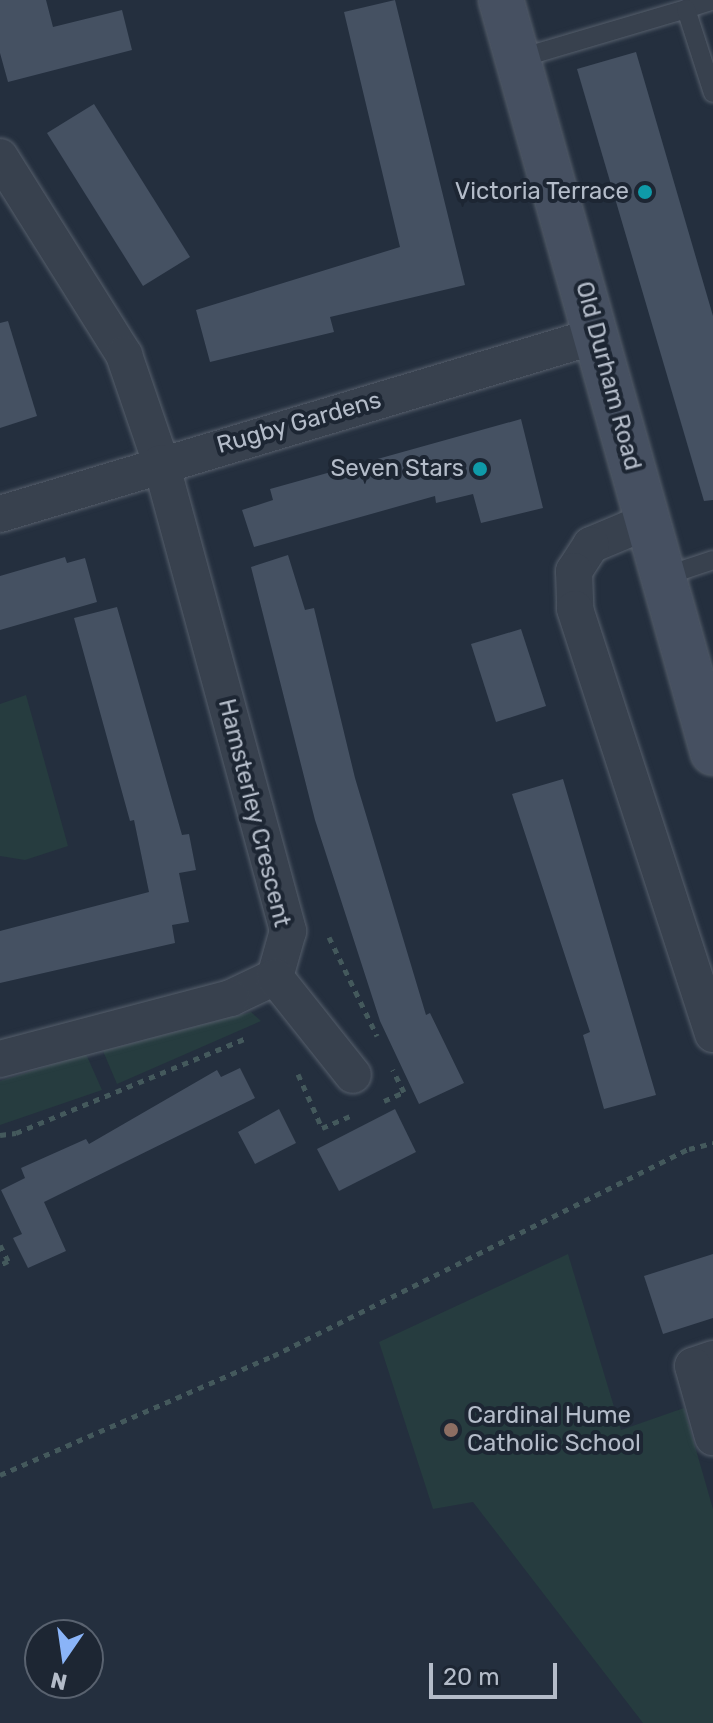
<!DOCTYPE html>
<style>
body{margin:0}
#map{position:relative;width:713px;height:1723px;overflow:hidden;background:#242f3e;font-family:Rubik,sans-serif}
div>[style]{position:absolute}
.green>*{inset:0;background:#263c3f}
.building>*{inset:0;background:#455162}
.path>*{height:5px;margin-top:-2.5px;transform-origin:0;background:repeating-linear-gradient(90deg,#44595c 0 6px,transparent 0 12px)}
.roads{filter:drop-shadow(0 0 2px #565f6c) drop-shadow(0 0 2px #565f6c)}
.lane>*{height:18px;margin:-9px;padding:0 9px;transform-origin:9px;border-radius:9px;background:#38414e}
.street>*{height:36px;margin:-18px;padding:0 18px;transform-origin:18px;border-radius:18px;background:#38414e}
.secondary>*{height:44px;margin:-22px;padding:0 22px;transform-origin:22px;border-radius:22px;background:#465061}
.dots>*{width:22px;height:22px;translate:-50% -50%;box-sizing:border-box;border:4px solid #1d2633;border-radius:50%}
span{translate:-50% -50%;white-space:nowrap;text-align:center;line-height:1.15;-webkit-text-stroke:8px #1d2633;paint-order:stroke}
.poi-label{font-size:24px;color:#b4bcc9}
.right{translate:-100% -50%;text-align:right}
.left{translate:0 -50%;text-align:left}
.street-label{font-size:24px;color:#b4bcc9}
.north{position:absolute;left:24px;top:1619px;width:80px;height:80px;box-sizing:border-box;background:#1d2633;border:2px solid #59626f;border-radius:50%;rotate:193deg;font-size:22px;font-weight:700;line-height:32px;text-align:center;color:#b4bcc9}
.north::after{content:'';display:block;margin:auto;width:28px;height:36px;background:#8ab4f8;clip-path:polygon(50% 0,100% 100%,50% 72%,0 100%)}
.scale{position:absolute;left:429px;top:1663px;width:128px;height:36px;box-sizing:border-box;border:4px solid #b4bcc9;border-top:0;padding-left:10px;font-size:24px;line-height:28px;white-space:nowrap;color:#b4bcc9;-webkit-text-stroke:6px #1d2633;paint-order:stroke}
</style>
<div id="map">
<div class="green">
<i style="clip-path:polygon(26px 695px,68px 846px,25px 860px,0 856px,0 704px)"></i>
<i style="clip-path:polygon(251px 1012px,261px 1021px,117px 1084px,103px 1051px)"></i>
<i style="clip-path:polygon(86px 1054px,102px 1090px,0 1125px,0 1081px)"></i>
<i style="clip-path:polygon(568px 1254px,621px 1430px,684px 1408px,713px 1509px,713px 1723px,643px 1723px,473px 1502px,433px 1509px,379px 1342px)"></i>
</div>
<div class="building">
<i style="clip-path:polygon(0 0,46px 0,53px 27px,122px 10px,132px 50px,8px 82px,0 53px)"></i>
<i style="clip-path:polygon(395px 0,465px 285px,330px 317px,334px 332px,210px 362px,196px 310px,400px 247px,344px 12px)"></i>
<i style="clip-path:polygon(636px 52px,713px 316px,713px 500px,704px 501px,577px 69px)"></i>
<i style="clip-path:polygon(94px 104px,190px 257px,143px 286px,47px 133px)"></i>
<i style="clip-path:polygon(8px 321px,37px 416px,0 428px,0 323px)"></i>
<i style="clip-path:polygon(521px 419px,543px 508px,481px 523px,473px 494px,436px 503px,435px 496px,254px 547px,242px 510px,273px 500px,270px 489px)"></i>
<i style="clip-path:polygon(288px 555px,305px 610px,314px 608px,355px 778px,426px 1015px,430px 1013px,464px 1083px,419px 1104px,380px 1021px,315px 820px,251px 567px)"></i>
<i style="clip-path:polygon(65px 557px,67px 563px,85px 558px,97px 602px,0 630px,0 576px)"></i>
<i style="clip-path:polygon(117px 607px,182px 835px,189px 834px,196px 870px,179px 873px,189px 922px,172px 925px,175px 943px,0 983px,0 931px,149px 892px,134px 820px,130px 821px,74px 618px)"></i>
<i style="clip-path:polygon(521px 629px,546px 706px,496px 722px,471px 644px)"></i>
<i style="clip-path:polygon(563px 779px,656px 1095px,604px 1109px,583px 1035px,590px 1032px,512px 794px)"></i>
<i style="clip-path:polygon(240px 1068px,255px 1098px,44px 1202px,66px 1251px,28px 1268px,13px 1238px,22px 1234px,1px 1190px,25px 1178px,21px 1168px,86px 1139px,89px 1144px,217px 1070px,221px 1077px)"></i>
<i style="clip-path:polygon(279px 1109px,296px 1143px,255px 1164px,238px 1132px)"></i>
<i style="clip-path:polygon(395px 1109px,416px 1152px,339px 1191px,317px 1149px)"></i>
<i style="clip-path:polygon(713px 1254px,713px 1318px,663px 1334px,644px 1276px)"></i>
</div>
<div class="path">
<i style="left:329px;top:937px;width:110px;rotate:64.1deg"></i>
<i style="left:298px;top:1074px;width:59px;rotate:66deg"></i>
<i style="left:322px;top:1128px;width:30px;rotate:-23deg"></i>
<i style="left:384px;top:1101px;width:22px;rotate:-24deg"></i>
<i style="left:404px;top:1092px;width:25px;rotate:-117deg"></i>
<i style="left:0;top:1135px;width:16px;rotate:-7deg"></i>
<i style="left:16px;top:1133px;width:247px;rotate:-22.4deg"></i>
<i style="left:0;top:1245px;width:18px;rotate:63deg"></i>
<i style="left:8px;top:1261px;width:9px;rotate:153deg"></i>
<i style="left:0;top:1475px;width:298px;rotate:-23.6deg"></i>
<i style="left:273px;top:1356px;width:465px;rotate:-26.5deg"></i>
<i style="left:689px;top:1149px;width:25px;rotate:-14deg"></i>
</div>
<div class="roads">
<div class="lane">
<i style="left:686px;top:9px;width:28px;rotate:-18deg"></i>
<i style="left:517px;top:59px;width:176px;rotate:-16.5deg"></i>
<i style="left:686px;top:9px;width:88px;rotate:72.2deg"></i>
<i style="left:662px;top:577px;width:54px;rotate:-18.4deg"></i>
</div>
<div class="street">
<i style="left:0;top:157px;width:234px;rotate:57.9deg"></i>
<i style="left:124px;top:355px;width:114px;rotate:71.1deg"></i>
<i style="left:161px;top:463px;width:485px;rotate:74.8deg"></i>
<i style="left:288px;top:931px;width:48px;rotate:105.8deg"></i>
<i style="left:275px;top:977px;width:49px;rotate:154.5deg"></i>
<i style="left:231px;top:998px;width:239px;rotate:165.2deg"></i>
<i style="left:0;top:514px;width:625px;rotate:-16.64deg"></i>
<i style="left:648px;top:521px;width:62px;rotate:157.2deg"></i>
<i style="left:591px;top:545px;width:31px;rotate:123deg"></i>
<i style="left:574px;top:571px;width:38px;rotate:88deg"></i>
<i style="left:575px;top:609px;width:447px;rotate:72deg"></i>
<i style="left:275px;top:977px;width:125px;rotate:51.5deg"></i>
<i style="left:713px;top:1359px;width:21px;rotate:161deg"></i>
<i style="left:693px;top:1366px;width:74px;rotate:74.3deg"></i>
</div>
<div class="secondary">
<i style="left:501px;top:0;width:782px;rotate:74.28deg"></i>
</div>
</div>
<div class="dots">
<i style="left:645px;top:192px;background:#0f9aa8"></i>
<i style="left:480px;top:469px;background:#0f9aa8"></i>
<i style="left:451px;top:1430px;background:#8d6e63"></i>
</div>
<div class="poi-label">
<span class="right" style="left:629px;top:192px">Victoria Terrace</span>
<span class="right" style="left:464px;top:469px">Seven Stars</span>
<span class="left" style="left:467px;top:1430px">Cardinal Hume<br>Catholic School</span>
</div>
<div class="street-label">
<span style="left:608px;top:376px;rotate:75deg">Old Durham Road</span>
<span style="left:299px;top:423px;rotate:-16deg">Rugby Gardens</span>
<span style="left:254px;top:813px;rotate:76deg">Hamsterley Crescent</span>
</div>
<div class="north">N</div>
<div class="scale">20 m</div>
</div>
